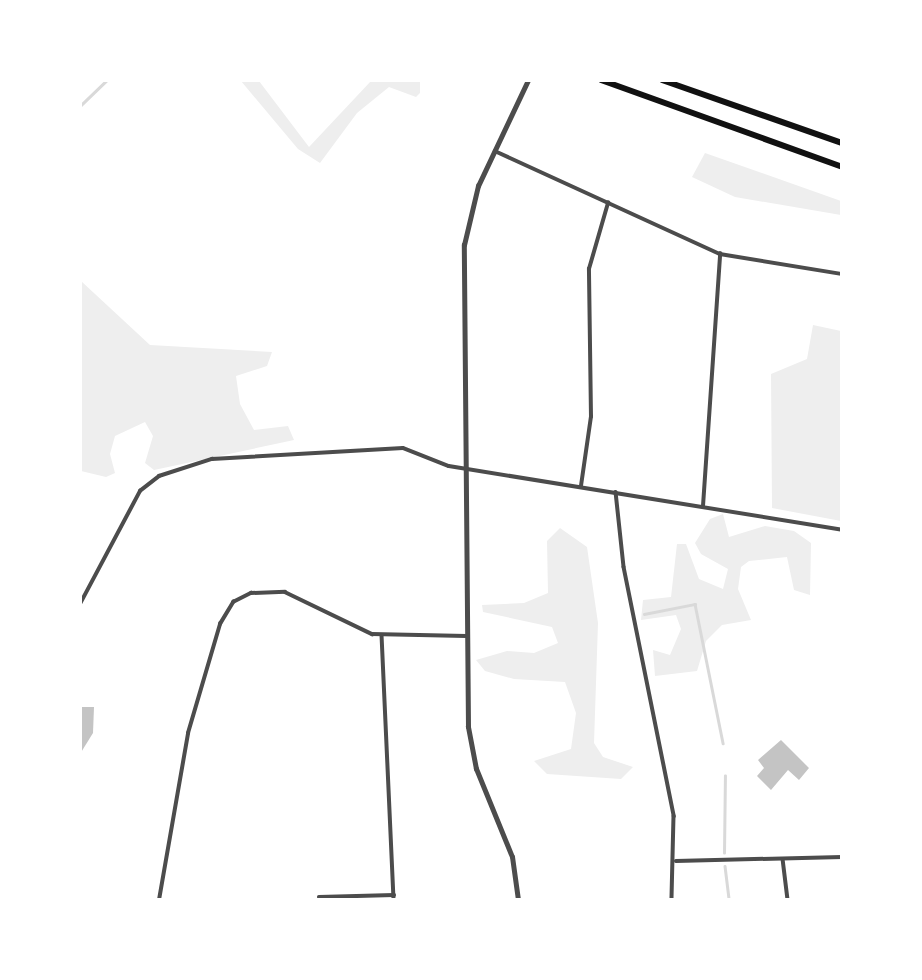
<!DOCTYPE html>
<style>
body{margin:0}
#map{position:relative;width:922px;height:980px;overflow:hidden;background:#fff;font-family:"DM Sans",sans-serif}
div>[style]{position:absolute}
.green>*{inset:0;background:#eee}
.stream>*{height:2.5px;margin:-1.25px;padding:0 1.25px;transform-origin:1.25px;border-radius:1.25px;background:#d9d9d9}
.building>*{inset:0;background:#c4c4c4}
.minor>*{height:3.5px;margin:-1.75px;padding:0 1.75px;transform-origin:1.75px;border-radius:1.75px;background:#4c4c4c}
.tertiary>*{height:4.5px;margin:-2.25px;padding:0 2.25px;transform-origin:2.25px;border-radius:2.25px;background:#4c4c4c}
.motorway>*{height:6px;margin:-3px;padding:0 3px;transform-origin:3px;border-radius:3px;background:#111}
span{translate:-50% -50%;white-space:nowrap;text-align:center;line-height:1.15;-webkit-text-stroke:6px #fff;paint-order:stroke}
.frame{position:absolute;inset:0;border:82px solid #fff;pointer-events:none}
</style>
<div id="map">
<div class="green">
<i style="clip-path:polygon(241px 81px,259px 81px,309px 147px,371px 81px,420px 81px,420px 93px,416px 97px,389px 87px,357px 113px,320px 163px,298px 149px)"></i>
<i style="clip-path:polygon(705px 153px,841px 201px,841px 215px,735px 197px,692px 177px)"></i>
<i style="clip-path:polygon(81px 281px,150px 345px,272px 352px,267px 366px,236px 376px,240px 404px,254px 430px,288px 426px,294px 440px,154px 470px,145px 463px,153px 436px,145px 422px,115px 436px,110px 454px,115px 473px,106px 477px,81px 471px)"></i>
<i style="clip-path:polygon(813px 325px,841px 331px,841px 521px,772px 508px,771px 374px,807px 359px)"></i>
<i style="clip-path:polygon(723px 514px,729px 537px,765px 526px,794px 531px,811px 543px,810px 595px,794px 590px,787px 557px,749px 561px,741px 567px,738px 589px,751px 620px,722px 625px,706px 641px,697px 671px,655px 676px,653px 650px,670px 655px,681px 629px,676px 615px,641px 620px,643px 600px,671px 597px,677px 544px,686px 544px,699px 579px,723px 589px,728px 569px,701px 554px,695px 543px,710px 519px)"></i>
<i style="clip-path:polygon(560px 528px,587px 547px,598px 623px,594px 743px,603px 757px,633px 767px,621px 779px,547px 774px,534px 761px,571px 749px,576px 713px,565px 682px,514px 679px,485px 671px,476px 660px,507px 651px,534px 653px,558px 643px,552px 627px,483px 612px,482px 605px,524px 603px,548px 593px,547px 541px)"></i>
</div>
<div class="stream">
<i style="left:80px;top:106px;width:37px;rotate:-44deg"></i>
<i style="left:644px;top:614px;width:52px;rotate:-11.1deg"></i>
<i style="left:695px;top:604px;width:142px;rotate:78.6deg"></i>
<i style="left:724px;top:853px;width:77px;rotate:-89.3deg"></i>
<i style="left:725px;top:866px;width:34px;rotate:83deg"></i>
</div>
<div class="building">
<i style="clip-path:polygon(80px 707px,94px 707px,93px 733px,80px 754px)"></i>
<i style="clip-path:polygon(781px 740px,809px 768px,799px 780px,788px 770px,771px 790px,757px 776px,764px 768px,758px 760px)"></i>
</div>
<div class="minor">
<i style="left:495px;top:151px;width:247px;rotate:24.6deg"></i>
<i style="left:720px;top:254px;width:124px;rotate:9.3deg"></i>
<i style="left:581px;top:486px;width:70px;rotate:-81.8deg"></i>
<i style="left:591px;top:417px;width:148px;rotate:-90.8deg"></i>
<i style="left:589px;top:269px;width:69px;rotate:-73.9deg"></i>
<i style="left:616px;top:492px;width:75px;rotate:83.9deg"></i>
<i style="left:624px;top:567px;width:254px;rotate:78.6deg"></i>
<i style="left:674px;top:816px;width:84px;rotate:91.4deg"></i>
<i style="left:703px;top:506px;width:253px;rotate:-86.1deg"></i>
<i style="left:80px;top:604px;width:128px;rotate:-62deg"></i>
<i style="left:140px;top:491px;width:24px;rotate:-38deg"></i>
<i style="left:159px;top:476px;width:56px;rotate:-17.8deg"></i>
<i style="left:212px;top:459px;width:191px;rotate:-3.3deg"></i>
<i style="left:403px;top:448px;width:49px;rotate:21.4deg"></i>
<i style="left:449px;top:466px;width:398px;rotate:9.2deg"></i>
<i style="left:382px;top:635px;width:265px;rotate:87.4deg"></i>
<i style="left:783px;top:859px;width:41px;rotate:83deg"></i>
<i style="left:676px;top:861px;width:166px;rotate:-1.4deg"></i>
<i style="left:319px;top:897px;width:75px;rotate:-1.5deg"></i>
<i style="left:159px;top:900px;width:169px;rotate:-80.1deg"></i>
<i style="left:188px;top:733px;width:114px;rotate:-73.6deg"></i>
<i style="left:220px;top:624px;width:26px;rotate:-59deg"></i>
<i style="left:233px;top:602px;width:20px;rotate:-27deg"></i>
<i style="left:251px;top:593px;width:34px;rotate:-2deg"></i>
<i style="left:285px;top:592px;width:97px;rotate:25.8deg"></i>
<i style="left:372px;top:634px;width:94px;rotate:1.2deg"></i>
</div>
<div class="tertiary">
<i style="left:518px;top:900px;width:43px;rotate:-97.9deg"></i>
<i style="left:512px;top:857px;width:95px;rotate:-112.2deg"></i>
<i style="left:476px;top:769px;width:43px;rotate:-100.8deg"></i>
<i style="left:468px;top:727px;width:482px;rotate:-90.5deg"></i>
<i style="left:464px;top:245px;width:61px;rotate:-76.7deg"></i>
<i style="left:478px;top:186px;width:117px;rotate:-64.7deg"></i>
</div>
<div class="motorway">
<i style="left:601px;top:80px;width:256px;rotate:19.8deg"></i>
<i style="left:662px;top:80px;width:191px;rotate:19.3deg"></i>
</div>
<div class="frame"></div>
</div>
